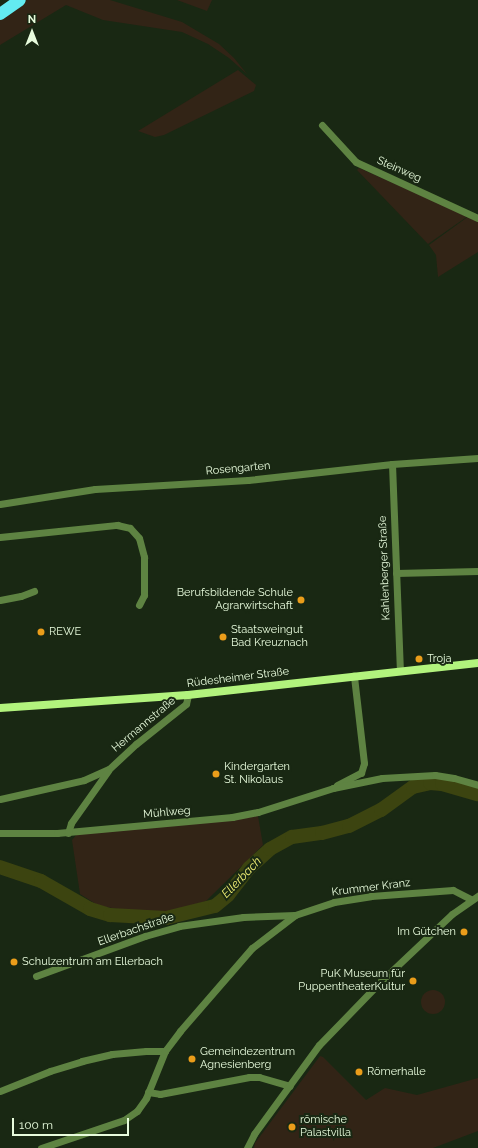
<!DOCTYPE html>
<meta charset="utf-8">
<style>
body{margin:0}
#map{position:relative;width:478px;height:1148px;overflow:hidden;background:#192813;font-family:Raleway,sans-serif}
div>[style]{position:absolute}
.green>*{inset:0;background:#322416}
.round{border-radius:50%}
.river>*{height:14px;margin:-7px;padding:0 7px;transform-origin:7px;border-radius:7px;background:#3c4410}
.street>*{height:7px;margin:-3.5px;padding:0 3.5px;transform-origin:3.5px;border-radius:3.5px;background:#5e8342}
.secondary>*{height:8px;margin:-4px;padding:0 4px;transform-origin:4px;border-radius:4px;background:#b2f37d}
.highway>*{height:12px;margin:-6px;padding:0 6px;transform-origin:6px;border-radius:6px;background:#63eaf1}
.dots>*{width:11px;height:11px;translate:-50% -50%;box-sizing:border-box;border:2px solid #192813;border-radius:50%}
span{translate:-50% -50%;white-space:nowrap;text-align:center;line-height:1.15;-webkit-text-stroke:4px #192813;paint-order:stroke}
.street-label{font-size:11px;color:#e8fcdd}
.poi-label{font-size:11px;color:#e8fcdd}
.right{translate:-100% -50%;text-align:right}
.left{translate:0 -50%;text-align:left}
.water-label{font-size:12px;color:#f3f174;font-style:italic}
.north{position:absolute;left:12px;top:12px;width:40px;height:40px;-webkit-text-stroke:3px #192813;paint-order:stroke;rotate:0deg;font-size:11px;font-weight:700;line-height:16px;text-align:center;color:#e8fcdd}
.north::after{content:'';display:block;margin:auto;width:14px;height:18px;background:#e8fcdd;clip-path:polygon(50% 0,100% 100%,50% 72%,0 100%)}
.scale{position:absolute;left:12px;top:1118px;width:117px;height:18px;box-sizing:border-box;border:2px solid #e8fcdd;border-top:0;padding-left:5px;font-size:12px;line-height:14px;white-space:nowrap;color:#e8fcdd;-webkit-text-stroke:3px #192813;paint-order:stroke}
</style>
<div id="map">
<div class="green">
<i style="clip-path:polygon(27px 0,110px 0,182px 22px,219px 44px,234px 58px,247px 74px,229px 58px,208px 44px,182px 32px,103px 20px,66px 5px,0 45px,0 18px)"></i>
<i style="clip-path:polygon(177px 0,212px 0,207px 11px)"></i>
<i style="clip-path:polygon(238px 70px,256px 85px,254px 91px,164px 135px,155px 137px,138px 131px)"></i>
<i style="clip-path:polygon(359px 168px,468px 216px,428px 244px,357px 170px)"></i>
<i style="clip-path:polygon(469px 216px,478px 222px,478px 252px,438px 277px,436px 255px,429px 245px)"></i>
<i style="clip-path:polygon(258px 816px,263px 845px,206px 901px,183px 908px,150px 914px,99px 906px,80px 894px,72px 840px,77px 834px,225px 821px)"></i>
<i class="round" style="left:421px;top:990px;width:24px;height:24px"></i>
<i style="clip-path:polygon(320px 1056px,323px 1057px,366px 1100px,385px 1088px,417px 1095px,478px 1078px,478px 1131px,433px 1148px,254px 1148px,255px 1143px)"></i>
</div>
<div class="river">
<i style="left:0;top:867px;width:43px;rotate:18.9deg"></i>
<i style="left:41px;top:881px;width:56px;rotate:29.7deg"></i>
<i style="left:90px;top:909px;width:21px;rotate:17deg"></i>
<i style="left:110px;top:915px;width:56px;rotate:3.1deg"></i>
<i style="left:166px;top:918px;width:50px;rotate:-13.8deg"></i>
<i style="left:215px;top:906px;width:17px;rotate:-40deg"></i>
<i style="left:228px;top:895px;width:34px;rotate:-52deg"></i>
<i style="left:249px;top:868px;width:28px;rotate:-42deg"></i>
<i style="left:270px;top:849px;width:25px;rotate:-29deg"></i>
<i style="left:292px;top:837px;width:30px;rotate:-8deg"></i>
<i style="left:322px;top:833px;width:28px;rotate:-15deg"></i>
<i style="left:349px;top:826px;width:36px;rotate:-27deg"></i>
<i style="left:381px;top:810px;width:39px;rotate:-36deg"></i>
<i style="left:413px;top:787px;width:17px;rotate:-13deg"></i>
<i style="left:430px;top:783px;width:12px;rotate:5deg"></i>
<i style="left:442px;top:784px;width:37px;rotate:16deg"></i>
</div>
<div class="street">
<i style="left:322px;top:125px;width:50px;rotate:47.4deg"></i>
<i style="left:356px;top:162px;width:134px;rotate:24.7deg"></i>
<i style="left:392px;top:464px;width:207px;rotate:87.8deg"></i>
<i style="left:0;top:504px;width:96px;rotate:-9deg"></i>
<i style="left:95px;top:489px;width:153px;rotate:-3.4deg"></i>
<i style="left:248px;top:480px;width:145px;rotate:-6.3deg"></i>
<i style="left:392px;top:464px;width:86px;rotate:-4deg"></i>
<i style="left:0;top:537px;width:118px;rotate:-5.9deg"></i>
<i style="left:117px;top:525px;width:13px;rotate:13deg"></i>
<i style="left:130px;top:528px;width:13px;rotate:48deg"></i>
<i style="left:139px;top:538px;width:20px;rotate:75deg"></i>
<i style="left:144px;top:557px;width:38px;rotate:90deg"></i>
<i style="left:144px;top:595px;width:11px;rotate:117deg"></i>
<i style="left:396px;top:573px;width:82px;rotate:-1.4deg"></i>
<i style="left:0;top:600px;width:21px;rotate:-11deg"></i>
<i style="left:21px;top:596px;width:14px;rotate:-21deg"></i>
<i style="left:337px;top:785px;width:27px;rotate:-27deg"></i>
<i style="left:361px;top:773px;width:10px;rotate:-73deg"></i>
<i style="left:364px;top:763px;width:88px;rotate:-96.6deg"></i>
<i style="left:0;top:799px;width:86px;rotate:-12.7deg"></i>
<i style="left:84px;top:780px;width:27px;rotate:-24deg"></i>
<i style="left:109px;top:769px;width:37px;rotate:-43deg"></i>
<i style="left:136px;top:744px;width:64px;rotate:-38.7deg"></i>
<i style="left:186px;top:704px;width:9px;rotate:-77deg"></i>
<i style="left:0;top:833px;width:57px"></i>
<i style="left:57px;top:833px;width:176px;rotate:-5.2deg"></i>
<i style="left:232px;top:817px;width:26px;rotate:-11deg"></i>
<i style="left:258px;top:812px;width:79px;rotate:-17.7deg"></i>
<i style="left:333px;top:788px;width:50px;rotate:-11.5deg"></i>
<i style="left:382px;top:778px;width:53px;rotate:-3.2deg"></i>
<i style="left:435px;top:775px;width:19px;rotate:9deg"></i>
<i style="left:454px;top:778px;width:25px;rotate:16deg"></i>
<i style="left:68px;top:833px;width:10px;rotate:-73deg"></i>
<i style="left:71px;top:823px;width:64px;rotate:-54.6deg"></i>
<i style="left:36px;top:976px;width:116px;rotate:-20.2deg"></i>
<i style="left:145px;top:936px;width:35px;rotate:-16deg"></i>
<i style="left:179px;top:926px;width:65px;rotate:-8deg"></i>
<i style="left:243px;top:917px;width:52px;rotate:-2.2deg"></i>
<i style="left:0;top:1091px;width:54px;rotate:-21.8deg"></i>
<i style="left:50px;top:1071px;width:34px;rotate:-17deg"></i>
<i style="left:82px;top:1061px;width:31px;rotate:-13deg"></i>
<i style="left:112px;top:1054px;width:34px;rotate:-5deg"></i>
<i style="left:146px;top:1051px;width:19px"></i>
<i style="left:148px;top:1092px;width:12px;rotate:9deg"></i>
<i style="left:160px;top:1094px;width:91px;rotate:-10.8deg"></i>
<i style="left:249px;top:1077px;width:10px"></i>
<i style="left:259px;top:1077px;width:32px;rotate:16deg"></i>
<i style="left:41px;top:1148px;width:88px;rotate:-18.6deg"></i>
<i style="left:124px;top:1120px;width:16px;rotate:-35deg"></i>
<i style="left:137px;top:1111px;width:16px;rotate:-55deg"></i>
<i style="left:146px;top:1098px;width:51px;rotate:-68deg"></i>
<i style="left:165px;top:1051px;width:25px;rotate:-53deg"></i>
<i style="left:180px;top:1031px;width:110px;rotate:-49.1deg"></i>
<i style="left:252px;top:948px;width:54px;rotate:-37.5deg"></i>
<i style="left:295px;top:915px;width:41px;rotate:-18.4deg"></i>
<i style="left:334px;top:902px;width:37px;rotate:-9deg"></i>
<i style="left:371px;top:896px;width:82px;rotate:-4.2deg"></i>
<i style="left:453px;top:890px;width:20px;rotate:27deg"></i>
<i style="left:247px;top:1148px;width:16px;rotate:-63deg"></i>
<i style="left:254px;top:1134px;width:110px;rotate:-53.9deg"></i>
<i style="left:319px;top:1045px;width:88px;rotate:-45.9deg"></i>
<i style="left:380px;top:982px;width:99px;rotate:-43.4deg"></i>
<i style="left:452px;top:914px;width:32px;rotate:-35deg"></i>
</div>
<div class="secondary">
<i style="left:0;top:708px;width:188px;rotate:-4deg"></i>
<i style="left:188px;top:695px;width:292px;rotate:-6.3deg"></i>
</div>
<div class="highway">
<i style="left:0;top:14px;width:24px;rotate:-35deg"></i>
</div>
<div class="dots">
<i style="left:301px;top:600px;background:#ea9d1a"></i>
<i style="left:41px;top:632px;background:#ea9d1a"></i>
<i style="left:223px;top:637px;background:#ea9d1a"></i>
<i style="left:419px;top:659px;background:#ea9d1a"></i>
<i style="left:216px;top:774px;background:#ea9d1a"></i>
<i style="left:464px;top:932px;background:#ea9d1a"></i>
<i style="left:14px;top:962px;background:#ea9d1a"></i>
<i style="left:413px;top:981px;background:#ea9d1a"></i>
<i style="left:192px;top:1059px;background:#ea9d1a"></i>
<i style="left:359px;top:1072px;background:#ea9d1a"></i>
<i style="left:292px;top:1127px;background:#ea9d1a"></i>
</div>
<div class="street-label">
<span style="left:399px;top:170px;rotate:24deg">Steinweg</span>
<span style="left:238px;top:469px;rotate:-5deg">Rosengarten</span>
<span style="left:385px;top:568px;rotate:-92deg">Kahlenberger Straße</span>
<span style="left:238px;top:678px;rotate:-7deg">Rüdesheimer Straße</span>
<span style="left:144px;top:725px;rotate:-40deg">Hermannstraße</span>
<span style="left:167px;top:813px;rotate:-5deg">Mühlweg</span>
<span style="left:371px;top:888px;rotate:-7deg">Krummer Kranz</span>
<span style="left:136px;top:930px;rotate:-19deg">Ellerbachstraße</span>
</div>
<div class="poi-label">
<span class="right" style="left:293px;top:600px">Berufsbildende Schule<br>Agrarwirtschaft</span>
<span class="left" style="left:231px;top:637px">Staatsweingut<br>Bad Kreuznach</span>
<span class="left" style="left:49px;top:632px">REWE</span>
<span class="left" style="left:427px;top:659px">Troja</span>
<span class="left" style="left:224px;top:774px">Kindergarten<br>St. Nikolaus</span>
<span class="right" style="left:456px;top:932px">Im Gütchen</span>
<span class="left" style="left:22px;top:962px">Schulzentrum am Ellerbach</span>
<span class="right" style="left:405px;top:981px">PuK Museum für<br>PuppentheaterKultur</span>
<span class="left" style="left:200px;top:1059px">Gemeindezentrum<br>Agnesienberg</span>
<span class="left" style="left:367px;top:1072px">Römerhalle</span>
<span class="left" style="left:300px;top:1127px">römische<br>Palastvilla</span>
</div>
<div class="water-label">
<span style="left:242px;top:878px;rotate:-46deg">Ellerbach</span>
</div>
<div class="north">N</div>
<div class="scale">100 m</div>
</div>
